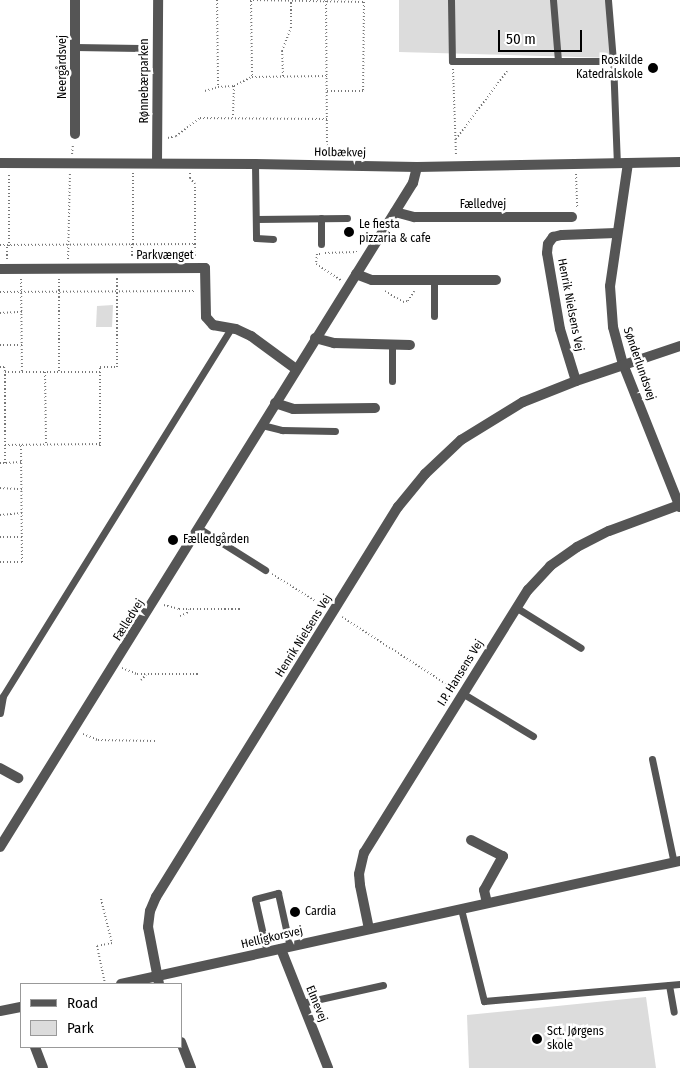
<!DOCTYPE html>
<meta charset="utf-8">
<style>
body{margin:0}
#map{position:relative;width:680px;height:1068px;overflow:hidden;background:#fff;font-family:"Fira Sans Condensed",sans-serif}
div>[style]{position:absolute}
.green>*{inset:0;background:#dcdcdc}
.path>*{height:2px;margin-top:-1px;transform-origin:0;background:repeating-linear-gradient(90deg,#777 0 1px,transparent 0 3.5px)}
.service>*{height:7px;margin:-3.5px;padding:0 3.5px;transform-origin:3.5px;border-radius:3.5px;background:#555}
.minor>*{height:10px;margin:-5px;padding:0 5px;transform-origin:5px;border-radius:5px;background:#555}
.tertiary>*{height:10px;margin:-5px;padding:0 5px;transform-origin:5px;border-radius:5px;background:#555}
.dots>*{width:14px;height:14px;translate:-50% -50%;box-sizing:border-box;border:2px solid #fff;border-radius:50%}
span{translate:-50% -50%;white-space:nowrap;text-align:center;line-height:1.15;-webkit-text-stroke:5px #fff;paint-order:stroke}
.poi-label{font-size:12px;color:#000}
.right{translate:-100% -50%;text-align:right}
.left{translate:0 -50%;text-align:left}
.street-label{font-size:12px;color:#000}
.legend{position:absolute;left:20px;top:983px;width:162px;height:65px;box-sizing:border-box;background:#fff;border:1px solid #999;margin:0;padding:6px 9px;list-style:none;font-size:15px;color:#000}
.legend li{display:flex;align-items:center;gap:10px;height:25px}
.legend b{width:25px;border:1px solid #999}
.scale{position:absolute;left:498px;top:30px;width:84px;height:22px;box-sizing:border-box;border:2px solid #000;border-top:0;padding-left:6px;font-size:15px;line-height:18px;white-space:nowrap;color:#000;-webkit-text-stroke:4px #fff;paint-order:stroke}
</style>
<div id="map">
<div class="green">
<i style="clip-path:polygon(399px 0,608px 0,613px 58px,399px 52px)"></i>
<i style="clip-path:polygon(113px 305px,112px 327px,96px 327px,97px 306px)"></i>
<i style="clip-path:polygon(646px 997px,656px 1068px,469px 1068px,467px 1015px)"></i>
</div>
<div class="path">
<i style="left:217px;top:0;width:87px;rotate:89.3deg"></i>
<i style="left:250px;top:0;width:114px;rotate:1deg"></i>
<i style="left:364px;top:2px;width:89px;rotate:90.6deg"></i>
<i style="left:363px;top:91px;width:36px;rotate:180deg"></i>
<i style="left:251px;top:1px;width:76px;rotate:89.2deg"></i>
<i style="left:326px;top:1px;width:155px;rotate:89.6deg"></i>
<i style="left:453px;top:69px;width:87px;rotate:88deg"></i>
<i style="left:283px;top:76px;width:25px;rotate:-92deg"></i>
<i style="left:282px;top:51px;width:25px;rotate:-69deg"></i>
<i style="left:291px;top:28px;width:27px;rotate:-90deg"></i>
<i style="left:234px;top:86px;width:20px;rotate:-27deg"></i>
<i style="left:252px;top:77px;width:75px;rotate:-0.8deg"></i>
<i style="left:205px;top:91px;width:14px;rotate:-17deg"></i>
<i style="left:218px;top:87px;width:16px;rotate:-4deg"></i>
<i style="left:234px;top:86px;width:32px;rotate:92deg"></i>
<i style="left:168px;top:138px;width:8px;rotate:-14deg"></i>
<i style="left:176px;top:136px;width:30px;rotate:-37deg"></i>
<i style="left:200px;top:118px;width:127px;rotate:0.5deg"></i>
<i style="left:456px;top:139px;width:85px;rotate:-53.1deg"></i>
<i style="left:72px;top:154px;width:10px;rotate:-84deg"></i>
<i style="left:133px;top:173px;width:71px;rotate:90deg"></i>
<i style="left:576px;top:174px;width:35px;rotate:88deg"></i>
<i style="left:132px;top:244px;width:13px;rotate:90deg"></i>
<i style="left:0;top:245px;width:195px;rotate:-0.3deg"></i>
<i style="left:195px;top:244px;width:60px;rotate:-90deg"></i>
<i style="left:195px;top:184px;width:8px;rotate:-130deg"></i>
<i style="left:190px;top:178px;width:5px;rotate:-90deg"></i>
<i style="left:9px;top:246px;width:73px;rotate:-90deg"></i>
<i style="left:325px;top:253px;width:32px;rotate:-2deg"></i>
<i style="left:320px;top:254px;width:3px;rotate:180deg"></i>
<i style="left:317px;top:254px;width:10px;rotate:96deg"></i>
<i style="left:316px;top:264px;width:30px;rotate:33deg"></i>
<i style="left:7px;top:259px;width:14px;rotate:-90deg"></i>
<i style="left:68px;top:259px;width:85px;rotate:-88.7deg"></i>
<i style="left:195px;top:259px;width:15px;rotate:-90deg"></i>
<i style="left:21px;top:279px;width:93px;rotate:89.4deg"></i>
<i style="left:59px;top:279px;width:93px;rotate:90deg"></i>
<i style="left:385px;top:291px;width:21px;rotate:31deg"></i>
<i style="left:403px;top:302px;width:5px;rotate:-11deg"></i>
<i style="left:408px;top:301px;width:12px;rotate:-59deg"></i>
<i style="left:0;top:292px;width:195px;rotate:-0.3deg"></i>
<i style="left:0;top:313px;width:22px;rotate:-3deg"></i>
<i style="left:0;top:345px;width:22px"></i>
<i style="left:0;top:367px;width:4px"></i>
<i style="left:4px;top:367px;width:5px;rotate:79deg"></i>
<i style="left:45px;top:372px;width:72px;rotate:89.2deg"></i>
<i style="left:5px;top:445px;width:95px;rotate:-0.6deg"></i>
<i style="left:100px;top:446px;width:79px;rotate:-90deg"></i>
<i style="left:100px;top:367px;width:17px"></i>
<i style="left:117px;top:367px;width:89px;rotate:-90deg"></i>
<i style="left:0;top:463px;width:5px"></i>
<i style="left:5px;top:463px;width:91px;rotate:-90deg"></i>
<i style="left:5px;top:372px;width:95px"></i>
<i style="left:6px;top:463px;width:15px;rotate:-4deg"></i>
<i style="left:0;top:488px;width:22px;rotate:3deg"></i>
<i style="left:0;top:515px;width:22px;rotate:-5deg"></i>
<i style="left:0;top:537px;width:22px"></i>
<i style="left:0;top:562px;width:22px"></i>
<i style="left:22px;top:562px;width:117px;rotate:-90.5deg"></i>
<i style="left:272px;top:574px;width:62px;rotate:31.9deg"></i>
<i style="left:164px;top:605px;width:16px;rotate:15deg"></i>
<i style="left:179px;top:609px;width:62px"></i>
<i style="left:180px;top:616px;width:8px;rotate:-23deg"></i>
<i style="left:187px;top:613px;width:4px;rotate:-63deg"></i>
<i style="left:342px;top:617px;width:133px;rotate:32.7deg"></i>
<i style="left:122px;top:668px;width:16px;rotate:22deg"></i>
<i style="left:137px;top:674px;width:61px"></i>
<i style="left:141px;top:680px;width:7px;rotate:-45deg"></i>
<i style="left:83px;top:734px;width:16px;rotate:22deg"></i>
<i style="left:98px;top:740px;width:57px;rotate:1deg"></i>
<i style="left:101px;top:899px;width:45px;rotate:76deg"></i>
<i style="left:112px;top:943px;width:15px;rotate:169deg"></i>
<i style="left:97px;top:946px;width:39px;rotate:78deg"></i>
</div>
<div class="service">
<i style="left:451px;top:0;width:61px;rotate:89.1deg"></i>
<i style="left:452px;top:61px;width:161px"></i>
<i style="left:613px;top:61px;width:61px;rotate:-94.7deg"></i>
<i style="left:553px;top:0;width:61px;rotate:85.3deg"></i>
<i style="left:75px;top:47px;width:65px;rotate:0.9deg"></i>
<i style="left:613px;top:61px;width:102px;rotate:87.8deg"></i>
<i style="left:255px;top:164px;width:74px;rotate:89.2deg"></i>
<i style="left:256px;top:238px;width:17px;rotate:3deg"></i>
<i style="left:321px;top:218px;width:26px;rotate:90deg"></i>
<i style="left:256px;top:219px;width:91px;rotate:-0.6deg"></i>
<i style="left:434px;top:280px;width:36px;rotate:90deg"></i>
<i style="left:392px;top:345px;width:36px;rotate:90deg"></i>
<i style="left:262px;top:425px;width:21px;rotate:14deg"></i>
<i style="left:282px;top:430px;width:53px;rotate:1.1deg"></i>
<i style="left:200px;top:529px;width:77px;rotate:32.2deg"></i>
<i style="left:517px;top:608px;width:75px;rotate:32deg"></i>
<i style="left:462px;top:693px;width:83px;rotate:31.2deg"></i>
<i style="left:0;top:713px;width:17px;rotate:-80deg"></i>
<i style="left:3px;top:696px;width:433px;rotate:-58.2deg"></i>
<i style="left:652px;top:759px;width:106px;rotate:78.1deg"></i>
<i style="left:461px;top:909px;width:95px;rotate:76deg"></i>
<i style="left:484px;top:1001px;width:197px;rotate:-5deg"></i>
<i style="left:267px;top:952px;width:54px;rotate:-102.8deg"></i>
<i style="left:255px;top:899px;width:24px;rotate:-15deg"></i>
<i style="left:278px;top:893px;width:55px;rotate:77.5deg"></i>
<i style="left:669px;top:985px;width:27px;rotate:80deg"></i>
<i style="left:302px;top:1003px;width:83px;rotate:-12.5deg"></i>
</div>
<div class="minor">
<i style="left:75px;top:134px;width:134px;rotate:-90deg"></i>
<i style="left:157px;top:163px;width:163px;rotate:-89.6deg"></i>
<i style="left:628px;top:163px;width:124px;rotate:98.3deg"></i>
<i style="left:610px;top:286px;width:41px;rotate:85.8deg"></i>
<i style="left:613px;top:327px;width:38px;rotate:75deg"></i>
<i style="left:623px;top:364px;width:154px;rotate:68.3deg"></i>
<i style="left:395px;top:212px;width:20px;rotate:15deg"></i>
<i style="left:414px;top:217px;width:158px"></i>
<i style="left:0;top:269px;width:205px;rotate:-0.3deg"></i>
<i style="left:205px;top:268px;width:49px;rotate:88.8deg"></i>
<i style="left:206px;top:317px;width:11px;rotate:49deg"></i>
<i style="left:213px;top:325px;width:23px;rotate:10deg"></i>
<i style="left:236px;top:329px;width:17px;rotate:25deg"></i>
<i style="left:251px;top:336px;width:56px;rotate:36.3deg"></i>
<i style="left:356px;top:274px;width:17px;rotate:21deg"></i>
<i style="left:372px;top:280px;width:124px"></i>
<i style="left:315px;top:338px;width:20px;rotate:15deg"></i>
<i style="left:334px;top:343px;width:76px;rotate:1.5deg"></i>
<i style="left:576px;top:381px;width:54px;rotate:-107.1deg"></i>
<i style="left:560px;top:329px;width:77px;rotate:-99.7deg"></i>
<i style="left:547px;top:253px;width:9px;rotate:-84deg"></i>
<i style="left:548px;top:244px;width:9px;rotate:-54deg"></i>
<i style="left:553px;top:237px;width:9px;rotate:-13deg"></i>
<i style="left:562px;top:235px;width:54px;rotate:-2.1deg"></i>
<i style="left:275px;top:403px;width:19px;rotate:18deg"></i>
<i style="left:293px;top:409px;width:82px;rotate:-0.7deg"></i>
<i style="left:0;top:768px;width:21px;rotate:29deg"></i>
<i style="left:471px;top:840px;width:36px;rotate:27deg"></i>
<i style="left:503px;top:856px;width:39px;rotate:119deg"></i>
<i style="left:484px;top:890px;width:13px;rotate:77deg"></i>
<i style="left:369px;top:929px;width:45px;rotate:-101.6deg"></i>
<i style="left:360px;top:885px;width:11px;rotate:-95deg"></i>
<i style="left:359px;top:874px;width:22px;rotate:-77deg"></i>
<i style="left:364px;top:853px;width:310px;rotate:-58.1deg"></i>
<i style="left:528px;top:590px;width:33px;rotate:-47deg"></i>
<i style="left:550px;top:566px;width:33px;rotate:-35deg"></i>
<i style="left:577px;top:547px;width:36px;rotate:-27deg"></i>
<i style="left:609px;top:531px;width:75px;rotate:-20.4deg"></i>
<i style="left:281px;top:949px;width:128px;rotate:68.4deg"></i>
<i style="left:121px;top:984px;width:572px;rotate:-12.41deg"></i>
<i style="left:159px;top:984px;width:58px;rotate:-100.9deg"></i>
<i style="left:148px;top:927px;width:16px;rotate:-83deg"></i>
<i style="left:150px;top:911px;width:15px;rotate:-67deg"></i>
<i style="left:156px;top:897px;width:459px;rotate:-58.2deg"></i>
<i style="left:398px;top:507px;width:43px;rotate:-50.7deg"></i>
<i style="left:425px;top:474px;width:50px;rotate:-43.4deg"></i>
<i style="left:461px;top:440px;width:73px;rotate:-31.5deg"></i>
<i style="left:523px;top:402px;width:57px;rotate:-21.6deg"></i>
<i style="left:576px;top:381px;width:110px;rotate:-18.6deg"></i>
<i style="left:0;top:1011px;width:21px;rotate:-11deg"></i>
<i style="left:181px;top:1042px;width:28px;rotate:69deg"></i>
<i style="left:35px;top:1047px;width:22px;rotate:69deg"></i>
</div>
<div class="tertiary">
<i style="left:0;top:163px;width:255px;rotate:0.2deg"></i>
<i style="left:255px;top:164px;width:162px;rotate:1.1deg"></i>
<i style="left:417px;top:167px;width:263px;rotate:-1.1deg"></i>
<i style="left:0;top:847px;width:782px;rotate:-58.12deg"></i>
<i style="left:413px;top:183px;width:16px;rotate:-76deg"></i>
</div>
<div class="dots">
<i style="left:653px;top:68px;background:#000"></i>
<i style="left:349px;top:232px;background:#000"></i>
<i style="left:173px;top:540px;background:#000"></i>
<i style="left:295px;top:912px;background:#000"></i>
<i style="left:537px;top:1039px;background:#000"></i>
</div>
<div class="poi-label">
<span class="right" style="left:643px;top:68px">Roskilde<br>Katedralskole</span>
<span class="left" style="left:359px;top:232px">Le fiesta<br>pizzaria &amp; cafe</span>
<span class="left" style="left:183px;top:540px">Fælledgården</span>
<span class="left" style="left:305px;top:912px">Cardia</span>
<span class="left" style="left:547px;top:1039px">Sct. Jørgens<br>skole</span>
</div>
<div class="street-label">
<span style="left:63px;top:67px;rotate:-90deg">Neergårdsvej</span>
<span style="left:145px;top:81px;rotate:-90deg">Rønnebærparken</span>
<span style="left:340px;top:153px;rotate:1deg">Holbækvej</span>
<span style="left:483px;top:205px">Fælledvej</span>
<span style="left:165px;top:256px">Parkvænget</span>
<span style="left:570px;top:305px;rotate:79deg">Henrik Nielsens Vej</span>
<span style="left:639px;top:364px;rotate:71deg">Sønderlundsvej</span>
<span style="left:129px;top:620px;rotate:-58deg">Fælledvej</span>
<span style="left:304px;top:636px;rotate:-58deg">Henrik Nielsens Vej</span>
<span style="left:461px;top:673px;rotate:-58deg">I.P. Hansens Vej</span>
<span style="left:272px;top:938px;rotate:-13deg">Helligkorsvej</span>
<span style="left:316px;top:1004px;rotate:68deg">Elmevej</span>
</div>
<ul class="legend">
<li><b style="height:6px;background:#555"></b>Road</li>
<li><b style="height:14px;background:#dcdcdc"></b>Park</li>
</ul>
<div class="scale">50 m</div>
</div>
